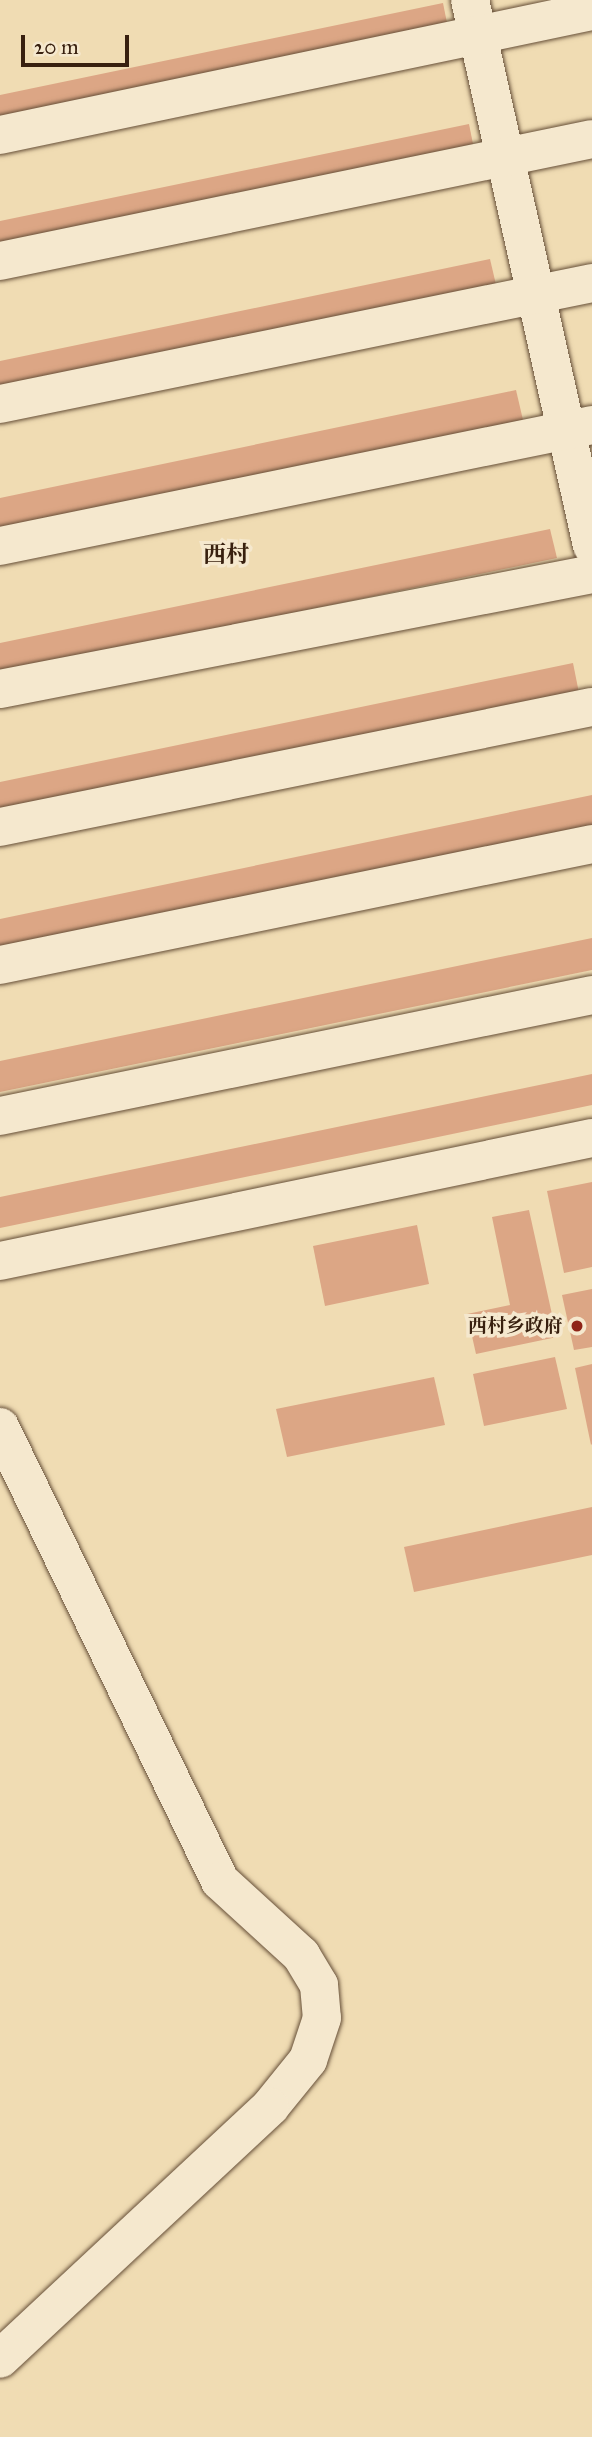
<!DOCTYPE html>
<meta charset="utf-8">
<style>
body{margin:0}
#map{position:relative;width:592px;height:2437px;overflow:hidden;background:#f0dcb3;font-family:"IM FELL Great Primer","Noto Serif SC",serif}
div>[style]{position:absolute}
.building>*{inset:0;background:#dca685}
.roads{filter:drop-shadow(0 0 2px #664f38) drop-shadow(0 0 2px #664f38)}
.minor>*{height:38px;margin:-19px;padding:0 19px;transform-origin:19px;border-radius:19px;background:#f5e8ce}
.dots>*{width:19px;height:19px;translate:-50% -50%;box-sizing:border-box;border:4px solid #f5e8ce;border-radius:50%}
span{translate:-50% -50%;white-space:nowrap;text-align:center;line-height:1.15;-webkit-text-stroke:7px #f5e8ce;paint-order:stroke}
.poi-label{font-size:19px;color:#38200f;font-weight:700}
.right{translate:-100% -50%;text-align:right}
.quarter-label{font-size:23px;color:#38200f;font-weight:700}
.scale{position:absolute;left:21px;top:35px;width:108px;height:32px;box-sizing:border-box;border:4px solid #38200f;border-top:0;padding-left:9px;font-size:21px;line-height:24px;white-space:nowrap;color:#38200f;-webkit-text-stroke:5px #f5e8ce;paint-order:stroke}
</style>
<div id="map">
<div class="building">
<i style="clip-path:polygon(443px 3px,449px 33px,0 126px,0 95px)"></i>
<i style="clip-path:polygon(469px 124px,475px 154px,0 253px,0 221px)"></i>
<i style="clip-path:polygon(490px 259px,497px 289px,0 392px,0 361px)"></i>
<i style="clip-path:polygon(516px 390px,523px 420px,0 529px,0 498px)"></i>
<i style="clip-path:polygon(550px 529px,557px 558px,0 674px,0 643px)"></i>
<i style="clip-path:polygon(573px 663px,579px 693px,0 813px,0 782px)"></i>
<i style="clip-path:polygon(592px 795px,592px 827px,0 950px,0 919px)"></i>
<i style="clip-path:polygon(592px 938px,592px 970px,0 1092px,0 1061px)"></i>
<i style="clip-path:polygon(592px 1074px,592px 1105px,0 1228px,0 1197px)"></i>
<i style="clip-path:polygon(592px 1182px,592px 1267px,564px 1273px,547px 1191px)"></i>
<i style="clip-path:polygon(529px 1210px,557px 1337px,476px 1354px,467px 1314px,510px 1305px,492px 1217px)"></i>
<i style="clip-path:polygon(417px 1225px,429px 1284px,325px 1306px,313px 1246px)"></i>
<i style="clip-path:polygon(592px 1289px,592px 1347px,574px 1350px,562px 1295px)"></i>
<i style="clip-path:polygon(555px 1357px,567px 1409px,484px 1426px,473px 1374px)"></i>
<i style="clip-path:polygon(592px 1364px,592px 1444px,591px 1445px,575px 1368px)"></i>
<i style="clip-path:polygon(434px 1377px,445px 1425px,287px 1457px,276px 1409px)"></i>
<i style="clip-path:polygon(592px 1507px,592px 1555px,414px 1592px,404px 1547px)"></i>
</div>
<div class="roads">
<div class="minor">
<i style="left:470px;top:0;width:559px;rotate:77.4deg"></i>
<i style="left:0;top:135px;width:605px;rotate:-11.83deg"></i>
<i style="left:0;top:261px;width:604px;rotate:-11.64deg"></i>
<i style="left:0;top:404px;width:604px;rotate:-11.55deg"></i>
<i style="left:0;top:546px;width:604px;rotate:-11.55deg"></i>
<i style="left:0;top:689px;width:603px;rotate:-10.99deg"></i>
<i style="left:0;top:827px;width:604px;rotate:-11.46deg"></i>
<i style="left:0;top:965px;width:604px;rotate:-11.55deg"></i>
<i style="left:0;top:1116px;width:604px;rotate:-11.55deg"></i>
<i style="left:0;top:1261px;width:605px;rotate:-11.74deg"></i>
<i style="left:0;top:1427px;width:504px;rotate:64.15deg"></i>
<i style="left:220px;top:1881px;width:110px;rotate:42.4deg"></i>
<i style="left:301px;top:1955px;width:35px;rotate:59deg"></i>
<i style="left:319px;top:1985px;width:33px;rotate:85deg"></i>
<i style="left:322px;top:2018px;width:44px;rotate:108.4deg"></i>
<i style="left:308px;top:2060px;width:60px;rotate:129deg"></i>
<i style="left:270px;top:2107px;width:369px;rotate:137deg"></i>
</div>
</div>
<div class="dots">
<i style="left:577px;top:1326px;background:#8f2418"></i>
</div>
<div class="poi-label">
<span class="right" style="left:563px;top:1326px">西村乡政府</span>
</div>
<div class="quarter-label">
<span style="left:226px;top:554px">西村</span>
</div>
<div class="scale">20 m</div>
</div>
